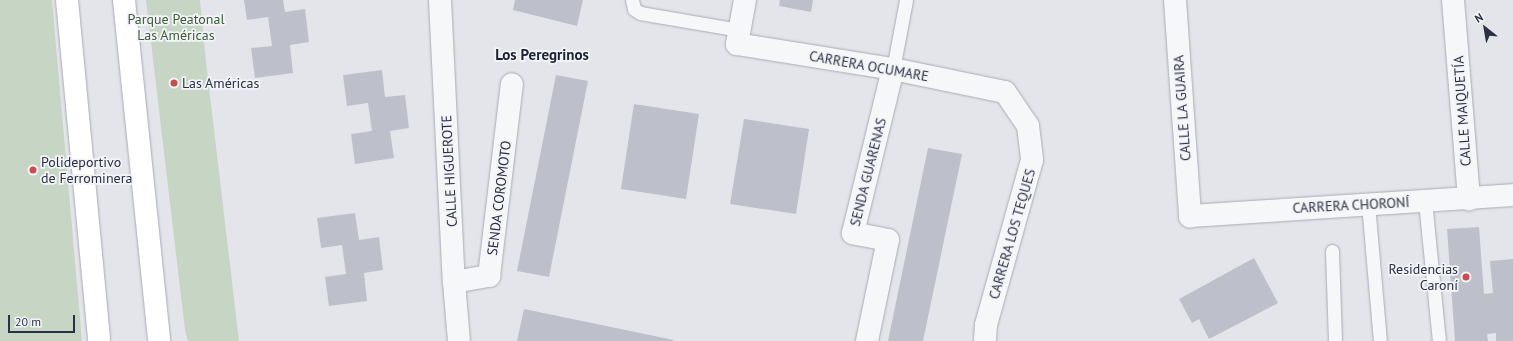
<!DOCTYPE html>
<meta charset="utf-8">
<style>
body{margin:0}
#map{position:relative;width:1513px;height:341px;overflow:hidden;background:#e3e5eb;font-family:"PT Sans",sans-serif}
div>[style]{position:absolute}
.green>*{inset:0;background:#c6d5c4}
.building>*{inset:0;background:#bdc0cb}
.roads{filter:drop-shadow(0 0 1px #a8abb5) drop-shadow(0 0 1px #a8abb5)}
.service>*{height:13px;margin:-6.5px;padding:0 6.5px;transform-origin:6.5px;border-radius:6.5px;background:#f6f7f9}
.minor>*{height:22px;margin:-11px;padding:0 11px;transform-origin:11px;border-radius:11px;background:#f6f7f9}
.secondary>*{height:22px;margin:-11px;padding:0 11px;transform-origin:11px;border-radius:11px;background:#fff}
.dots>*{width:11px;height:11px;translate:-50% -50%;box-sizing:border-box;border:2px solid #f3f4f8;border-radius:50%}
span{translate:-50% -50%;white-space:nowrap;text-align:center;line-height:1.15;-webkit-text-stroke:3.5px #f3f4f8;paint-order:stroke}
.park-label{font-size:14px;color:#3a5e39}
.street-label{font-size:14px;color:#2b3043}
.poi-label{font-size:14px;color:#2b3043}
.left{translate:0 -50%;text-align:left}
.right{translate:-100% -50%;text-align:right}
.neighbourhood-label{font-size:15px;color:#1d2234;font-weight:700}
.north{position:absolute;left:1465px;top:8px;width:40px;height:40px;-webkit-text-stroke:3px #f3f4f8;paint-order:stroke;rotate:329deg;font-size:11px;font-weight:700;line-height:16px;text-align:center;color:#2b3043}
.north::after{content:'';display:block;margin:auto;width:14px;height:18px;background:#2b3043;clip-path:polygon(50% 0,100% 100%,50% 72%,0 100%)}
.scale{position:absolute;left:8px;top:315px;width:67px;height:18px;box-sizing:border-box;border:2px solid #2b3043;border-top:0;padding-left:5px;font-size:12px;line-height:14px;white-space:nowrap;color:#2b3043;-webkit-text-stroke:3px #f3f4f8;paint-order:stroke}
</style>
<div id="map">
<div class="green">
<i style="clip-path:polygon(0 0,52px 0,82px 341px,0 341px)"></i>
<i style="clip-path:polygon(146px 0,200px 0,206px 62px,239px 341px,188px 341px,185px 330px)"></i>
</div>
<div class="building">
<i style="clip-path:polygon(244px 0,283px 0,285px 12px,305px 9px,309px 42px,290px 45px,293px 73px,255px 78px,251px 48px,272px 46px,268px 17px,247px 20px)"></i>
<i style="clip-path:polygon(515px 0,583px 0,577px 26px,513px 10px)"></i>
<i style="clip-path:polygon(780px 0,813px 0,811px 12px,779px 6px)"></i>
<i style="clip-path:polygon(382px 70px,385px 97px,405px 95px,409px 128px,390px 131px,394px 158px,355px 164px,351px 134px,372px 131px,368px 103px,347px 106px,343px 75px)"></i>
<i style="clip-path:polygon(556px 75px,588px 81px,549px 277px,517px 271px)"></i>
<i style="clip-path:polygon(634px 104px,699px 114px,686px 199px,621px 189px)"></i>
<i style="clip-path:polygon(744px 119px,809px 129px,796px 214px,730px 204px)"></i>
<i style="clip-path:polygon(928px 148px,962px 154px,923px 341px,888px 341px)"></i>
<i style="clip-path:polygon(355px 213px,359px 240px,379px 237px,383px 270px,364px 273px,367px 301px,329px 306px,325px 277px,346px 274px,342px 245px,321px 248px,317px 218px)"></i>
<i style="clip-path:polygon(1479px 227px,1484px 294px,1493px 293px,1490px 261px,1513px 259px,1513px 341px,1496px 341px,1496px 333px,1487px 334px,1488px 341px,1455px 341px,1447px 229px)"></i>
<i style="clip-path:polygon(1254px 258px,1278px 303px,1209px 339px,1199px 319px,1192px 323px,1179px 299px)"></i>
<i style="clip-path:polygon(524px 309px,674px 340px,673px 341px,517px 341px)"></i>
</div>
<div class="roads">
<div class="service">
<i style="left:632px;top:0;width:9px;rotate:77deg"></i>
<i style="left:634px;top:9px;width:7px;rotate:34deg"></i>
<i style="left:640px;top:13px;width:100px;rotate:9.7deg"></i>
<i style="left:893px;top:69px;width:70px;rotate:-79.3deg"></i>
<i style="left:1425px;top:201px;width:141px;rotate:84.3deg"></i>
<i style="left:1368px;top:204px;width:138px;rotate:85deg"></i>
<i style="left:1332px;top:251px;width:90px;rotate:88.1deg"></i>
</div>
<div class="minor">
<i style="left:440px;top:0;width:282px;rotate:87.2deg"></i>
<i style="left:454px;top:282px;width:59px;rotate:85.2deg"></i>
<i style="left:745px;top:0;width:45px;rotate:100.3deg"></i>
<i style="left:737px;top:44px;width:158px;rotate:9.1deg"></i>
<i style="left:893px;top:69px;width:114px;rotate:11.6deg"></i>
<i style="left:1005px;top:92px;width:41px;rotate:55.9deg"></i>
<i style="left:1028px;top:126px;width:34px;rotate:83deg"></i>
<i style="left:1032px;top:160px;width:171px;rotate:105.6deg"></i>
<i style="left:986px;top:325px;width:16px;rotate:94deg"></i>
<i style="left:1175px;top:0;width:217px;rotate:86deg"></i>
<i style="left:1190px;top:216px;width:324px;rotate:-3.7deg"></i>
<i style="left:1453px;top:0;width:200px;rotate:85.4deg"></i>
<i style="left:454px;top:282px;width:36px;rotate:-10deg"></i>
<i style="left:489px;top:276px;width:193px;rotate:-83.2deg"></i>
<i style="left:867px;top:341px;width:103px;rotate:-78.3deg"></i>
<i style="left:888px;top:240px;width:36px;rotate:-169deg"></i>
<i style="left:853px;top:233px;width:169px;rotate:-76.3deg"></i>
</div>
<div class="secondary">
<i style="left:67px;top:0;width:342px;rotate:84.6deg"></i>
<i style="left:124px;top:0;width:343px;rotate:84.1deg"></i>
</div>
</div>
<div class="dots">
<i style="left:174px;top:83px;background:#cc4c4d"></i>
<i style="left:33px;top:170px;background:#cc4c4d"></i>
<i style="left:1466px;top:277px;background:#cc4c4d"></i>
</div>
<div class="park-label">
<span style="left:176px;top:27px">Parque Peatonal<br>Las Américas</span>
</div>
<div class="street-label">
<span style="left:869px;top:66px;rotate:10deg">CARRERA OCUMARE</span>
<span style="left:1182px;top:108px;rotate:-94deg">CALLE LA GUAIRA</span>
<span style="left:1462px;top:111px;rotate:-94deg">CALLE MAIQUETÍA</span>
<span style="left:449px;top:171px;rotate:-93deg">CALLE HIGUEROTE</span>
<span style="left:868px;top:172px;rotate:-76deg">SENDA GUARENAS</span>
<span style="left:499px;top:198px;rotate:-83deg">SENDA COROMOTO</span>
<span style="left:1351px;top:205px;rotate:-3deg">CARRERA CHORONÍ</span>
<span style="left:1012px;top:234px;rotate:-74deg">CARRERA LOS TEQUES</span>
</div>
<div class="poi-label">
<span class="left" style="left:182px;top:83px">Las Américas</span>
<span class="left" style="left:41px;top:170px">Polideportivo<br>de Ferrominera</span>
<span class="right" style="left:1458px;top:277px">Residencias<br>Caroní</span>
</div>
<div class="neighbourhood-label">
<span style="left:542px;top:55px">Los Peregrinos</span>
</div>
<div class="north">N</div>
<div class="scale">20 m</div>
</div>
